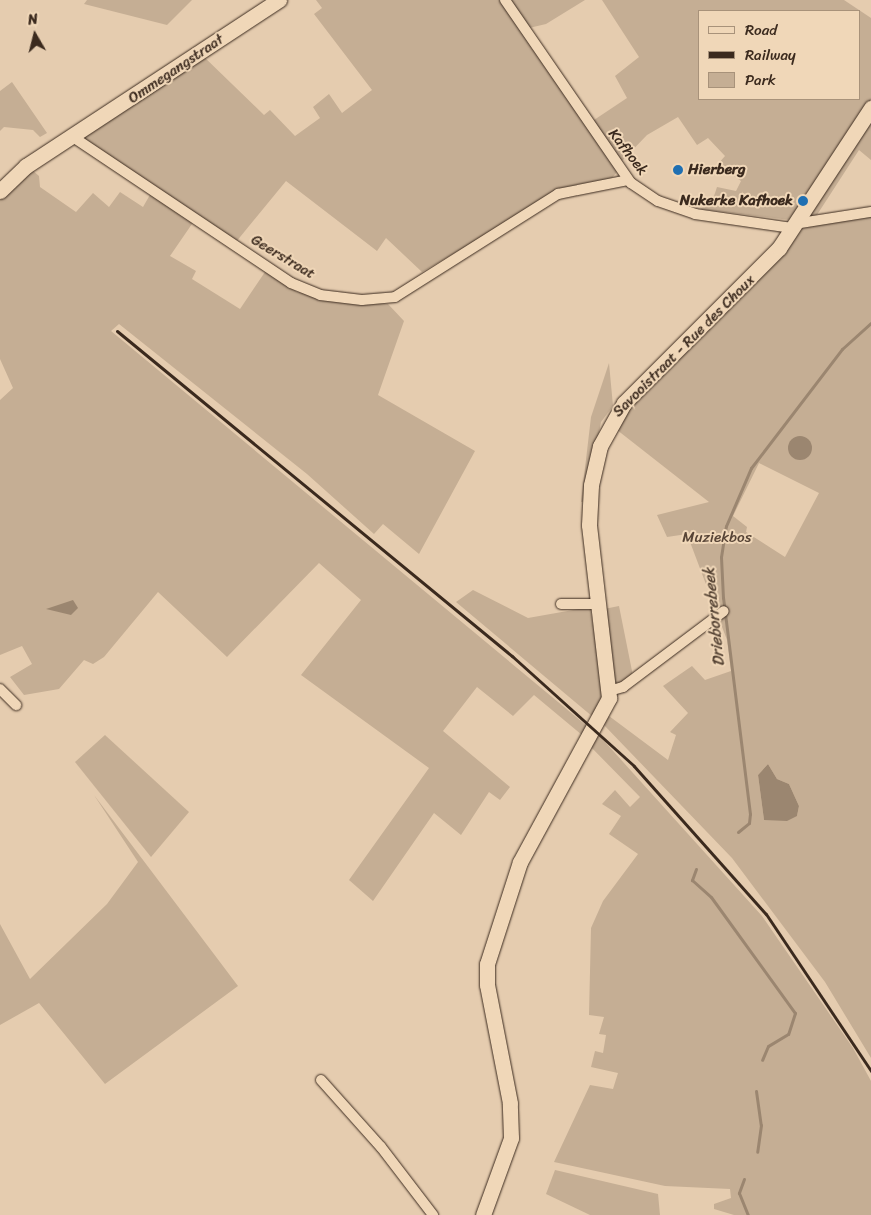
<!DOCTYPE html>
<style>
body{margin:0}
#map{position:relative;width:871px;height:1215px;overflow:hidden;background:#e5ccaf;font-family:Sriracha,sans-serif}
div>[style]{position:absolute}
.green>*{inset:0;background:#c5ae94}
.water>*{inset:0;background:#9b8670}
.round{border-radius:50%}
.stream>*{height:3px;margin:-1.5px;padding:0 1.5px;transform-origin:1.5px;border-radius:1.5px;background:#9b8670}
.roads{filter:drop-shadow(0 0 1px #3b2a1e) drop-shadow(0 0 1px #3b2a1e)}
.minor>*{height:10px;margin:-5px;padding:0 5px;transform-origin:5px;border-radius:5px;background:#f0d7b8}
.secondary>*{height:15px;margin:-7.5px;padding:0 7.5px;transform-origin:7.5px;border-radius:7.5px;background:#f0d7b8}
.rail>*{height:3px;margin:-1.5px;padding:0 1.5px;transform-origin:1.5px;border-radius:1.5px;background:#3b2a1e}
.dots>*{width:14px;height:14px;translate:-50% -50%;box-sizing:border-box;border:2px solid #f0d7b8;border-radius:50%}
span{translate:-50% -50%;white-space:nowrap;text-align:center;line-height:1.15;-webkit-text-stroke:4px #f0d7b8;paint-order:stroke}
.street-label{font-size:15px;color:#3b2a1e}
.poi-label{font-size:15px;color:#3b2a1e;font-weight:700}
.left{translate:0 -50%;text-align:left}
.right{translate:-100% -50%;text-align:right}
.park-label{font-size:15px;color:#574436}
.water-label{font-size:16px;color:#534132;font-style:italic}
.legend{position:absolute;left:698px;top:10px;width:162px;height:90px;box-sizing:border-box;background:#f0d7b8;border:1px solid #a8927a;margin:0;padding:6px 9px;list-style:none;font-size:15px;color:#3b2a1e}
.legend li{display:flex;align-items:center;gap:10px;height:25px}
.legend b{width:25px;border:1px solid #a8927a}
.north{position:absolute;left:10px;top:10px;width:50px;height:50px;-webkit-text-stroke:4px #f0d7b8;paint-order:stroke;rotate:352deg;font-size:14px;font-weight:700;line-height:20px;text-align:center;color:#3b2a1e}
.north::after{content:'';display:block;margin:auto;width:18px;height:22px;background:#3b2a1e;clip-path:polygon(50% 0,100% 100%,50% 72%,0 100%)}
</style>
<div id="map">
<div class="green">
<i style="clip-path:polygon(87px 0,192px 0,167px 25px,84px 4px)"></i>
<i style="clip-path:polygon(316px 0,499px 0,617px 172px,611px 179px,587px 183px,491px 232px,422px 272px,386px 238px,377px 251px,286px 181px,236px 242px,80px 137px,201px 54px,264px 115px,270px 110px,295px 136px,320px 118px,313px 107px,329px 94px,342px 113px,372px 90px,314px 14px,322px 8px)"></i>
<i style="clip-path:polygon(510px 0,585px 0,546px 24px,529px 28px)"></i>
<i style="clip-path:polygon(evenodd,602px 0,844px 0,871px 18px,871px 99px,790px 220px,700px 209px,712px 202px,717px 187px,736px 191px,741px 181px,718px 164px,725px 156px,708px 138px,697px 145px,678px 117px,647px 135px,621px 162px,591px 122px,627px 98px,615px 76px,639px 57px,602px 0,700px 11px,860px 11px,860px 99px,700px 99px,700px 11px)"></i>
<i style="clip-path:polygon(12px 82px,47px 133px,40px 137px,33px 130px,4px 127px,0 131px,0 91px)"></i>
<i style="clip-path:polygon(871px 117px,871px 160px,859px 150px,813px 221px,803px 222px)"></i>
<i style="clip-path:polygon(31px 169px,39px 176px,40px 187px,76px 212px,93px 193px,109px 207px,120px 192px,143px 207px,151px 193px,194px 221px,170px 256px,196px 271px,192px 279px,240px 309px,267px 269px,297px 292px,388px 304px,404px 321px,378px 395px,475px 451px,419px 554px,383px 524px,374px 534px,307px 474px,119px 324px,111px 331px,587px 726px,582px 735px,534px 695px,513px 716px,477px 687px,443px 731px,510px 787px,500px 800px,489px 792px,461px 835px,434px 813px,373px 901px,349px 880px,429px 768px,301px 675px,361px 600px,319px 563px,227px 657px,158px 592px,104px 657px,93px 664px,84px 660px,59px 689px,24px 695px,10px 677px,32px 664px,22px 646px,0 655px,0 400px,13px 388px,0 359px,0 199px)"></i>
<i style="clip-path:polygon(evenodd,871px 214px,871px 1058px,825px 982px,732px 858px,603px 724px,609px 716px,668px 760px,676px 735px,670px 732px,688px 713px,663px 686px,692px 666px,705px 680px,731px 671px,727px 640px,687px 534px,667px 537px,657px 515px,709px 502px,612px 426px,616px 419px,800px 229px,871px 214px,759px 463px,819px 493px,785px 557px,746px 532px,747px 527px,733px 516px,759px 463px,871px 214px,768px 764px,777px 779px,789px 784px,799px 806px,797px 816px,764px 820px,758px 775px,768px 764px)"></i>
<i style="clip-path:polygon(609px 363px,613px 406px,601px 422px,586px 501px,581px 502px,591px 417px)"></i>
<i style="clip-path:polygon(473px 590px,528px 618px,590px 607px,604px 695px,593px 717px,456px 602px)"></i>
<i style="clip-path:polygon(619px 606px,633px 676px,615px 685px,604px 609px)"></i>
<i style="clip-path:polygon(596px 732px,762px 916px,853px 1048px,871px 1081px,871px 1215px,734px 1215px,714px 1209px,714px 1204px,731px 1198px,730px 1189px,665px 1186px,554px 1162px,590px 1085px,613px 1089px,618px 1073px,591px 1067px,595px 1051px,603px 1053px,606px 1035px,599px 1034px,604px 1017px,589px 1015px,591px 928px,603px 901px,638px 854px,609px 834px,621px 816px,602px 804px,615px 790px,630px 807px,640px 797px,587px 743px)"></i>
<i style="clip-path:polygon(105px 735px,189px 812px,151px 857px,75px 762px)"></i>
<i style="clip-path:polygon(94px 795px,238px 986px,105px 1084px,39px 1003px,0 1025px,0 924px,30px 979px,107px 904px,138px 862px)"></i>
<i style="clip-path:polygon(555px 1170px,658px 1194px,660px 1215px,590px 1215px,546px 1194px)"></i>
</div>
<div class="water">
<i class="round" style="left:788px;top:436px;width:24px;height:24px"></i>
<i style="clip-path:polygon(73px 600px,78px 608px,71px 615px,46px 609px)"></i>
<i style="clip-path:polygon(768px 764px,777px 779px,789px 784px,799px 806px,797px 816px,787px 821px,764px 820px,758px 775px)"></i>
</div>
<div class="stream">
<i style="left:738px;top:832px;width:14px;rotate:-39deg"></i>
<i style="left:749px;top:823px;width:9px;rotate:-84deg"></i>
<i style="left:750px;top:814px;width:218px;rotate:-97.1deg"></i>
<i style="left:723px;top:598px;width:41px;rotate:-92.8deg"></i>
<i style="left:721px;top:557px;width:31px;rotate:-81deg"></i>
<i style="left:726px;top:526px;width:63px;rotate:-66.7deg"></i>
<i style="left:751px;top:468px;width:150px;rotate:-52.6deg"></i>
<i style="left:842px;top:349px;width:39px;rotate:-42deg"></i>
<i style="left:696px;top:869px;width:12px;rotate:110deg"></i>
<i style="left:692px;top:880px;width:25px;rotate:42deg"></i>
<i style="left:711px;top:897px;width:143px;rotate:54.1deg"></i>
<i style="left:795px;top:1013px;width:22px;rotate:108deg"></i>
<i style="left:788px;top:1034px;width:23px;rotate:149deg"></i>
<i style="left:768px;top:1046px;width:15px;rotate:113deg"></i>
<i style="left:756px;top:1091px;width:34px;rotate:82deg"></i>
<i style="left:761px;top:1125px;width:27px;rotate:98deg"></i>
<i style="left:744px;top:1179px;width:15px;rotate:110deg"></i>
<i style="left:739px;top:1193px;width:24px;rotate:68deg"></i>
</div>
<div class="roads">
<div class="minor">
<i style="left:505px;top:0;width:222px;rotate:55.5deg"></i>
<i style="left:631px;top:183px;width:32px;rotate:34deg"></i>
<i style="left:658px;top:201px;width:39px;rotate:19deg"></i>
<i style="left:695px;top:214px;width:98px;rotate:8.2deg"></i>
<i style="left:73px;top:137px;width:262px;rotate:33.8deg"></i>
<i style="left:291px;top:283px;width:31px;rotate:22deg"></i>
<i style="left:320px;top:295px;width:42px;rotate:6.8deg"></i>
<i style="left:362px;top:300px;width:33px;rotate:-5deg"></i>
<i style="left:395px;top:297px;width:193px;rotate:-32.3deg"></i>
<i style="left:558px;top:194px;width:71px;rotate:-11.3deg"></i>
<i style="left:794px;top:224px;width:78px;rotate:-8.9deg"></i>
<i style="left:561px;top:604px;width:37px"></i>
<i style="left:0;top:689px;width:23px;rotate:45deg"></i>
<i style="left:609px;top:691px;width:15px;rotate:-16deg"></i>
<i style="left:623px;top:687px;width:126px;rotate:-37deg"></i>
<i style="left:321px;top:1080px;width:90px;rotate:48.2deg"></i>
<i style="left:381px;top:1147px;width:86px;rotate:52.6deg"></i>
</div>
<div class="secondary">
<i style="left:0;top:191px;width:36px;rotate:-44deg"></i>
<i style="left:26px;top:166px;width:303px;rotate:-33.3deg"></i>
<i style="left:483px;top:1215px;width:82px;rotate:-70deg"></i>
<i style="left:511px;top:1138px;width:35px;rotate:-92deg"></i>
<i style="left:510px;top:1103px;width:120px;rotate:-101deg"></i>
<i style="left:487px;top:985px;width:21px;rotate:-90deg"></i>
<i style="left:487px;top:964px;width:107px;rotate:-72.1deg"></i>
<i style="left:520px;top:862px;width:187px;rotate:-61.5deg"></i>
<i style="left:609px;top:698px;width:174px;rotate:-96.6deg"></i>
<i style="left:589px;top:525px;width:40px;rotate:-87.1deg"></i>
<i style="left:591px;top:485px;width:40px;rotate:-77deg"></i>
<i style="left:600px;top:446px;width:49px;rotate:-60.8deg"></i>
<i style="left:624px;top:403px;width:219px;rotate:-45deg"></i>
<i style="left:779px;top:248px;width:168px;rotate:-56.7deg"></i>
</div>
</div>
<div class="rail">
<i style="left:117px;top:331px;width:512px;rotate:39.45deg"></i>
<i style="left:512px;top:656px;width:164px;rotate:42deg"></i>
<i style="left:634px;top:766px;width:198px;rotate:48.3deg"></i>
<i style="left:766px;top:914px;width:189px;rotate:56.2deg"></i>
</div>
<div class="dots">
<i style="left:678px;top:170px;background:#1f6fb2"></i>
<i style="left:803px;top:201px;background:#1f6fb2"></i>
</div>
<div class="street-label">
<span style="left:176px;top:69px;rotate:-34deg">Ommegangstraat</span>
<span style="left:628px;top:152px;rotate:52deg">Kafhoek</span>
<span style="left:283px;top:257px;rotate:31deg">Geerstraat</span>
<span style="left:684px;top:346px;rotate:-45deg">Savooistraat - Rue des Choux</span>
</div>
<div class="poi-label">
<span class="left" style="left:688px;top:170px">Hierberg</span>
<span class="right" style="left:793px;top:201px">Nukerke Kafhoek</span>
</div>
<div class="park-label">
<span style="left:717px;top:538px">Muziekbos</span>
</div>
<div class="water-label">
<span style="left:714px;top:617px;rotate:-96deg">Drieborrebeek</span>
</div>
<ul class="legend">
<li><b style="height:6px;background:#f0d7b8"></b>Road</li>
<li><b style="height:6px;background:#3b2a1e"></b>Railway</li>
<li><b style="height:14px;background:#c5ae94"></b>Park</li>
</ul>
<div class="north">N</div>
</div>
